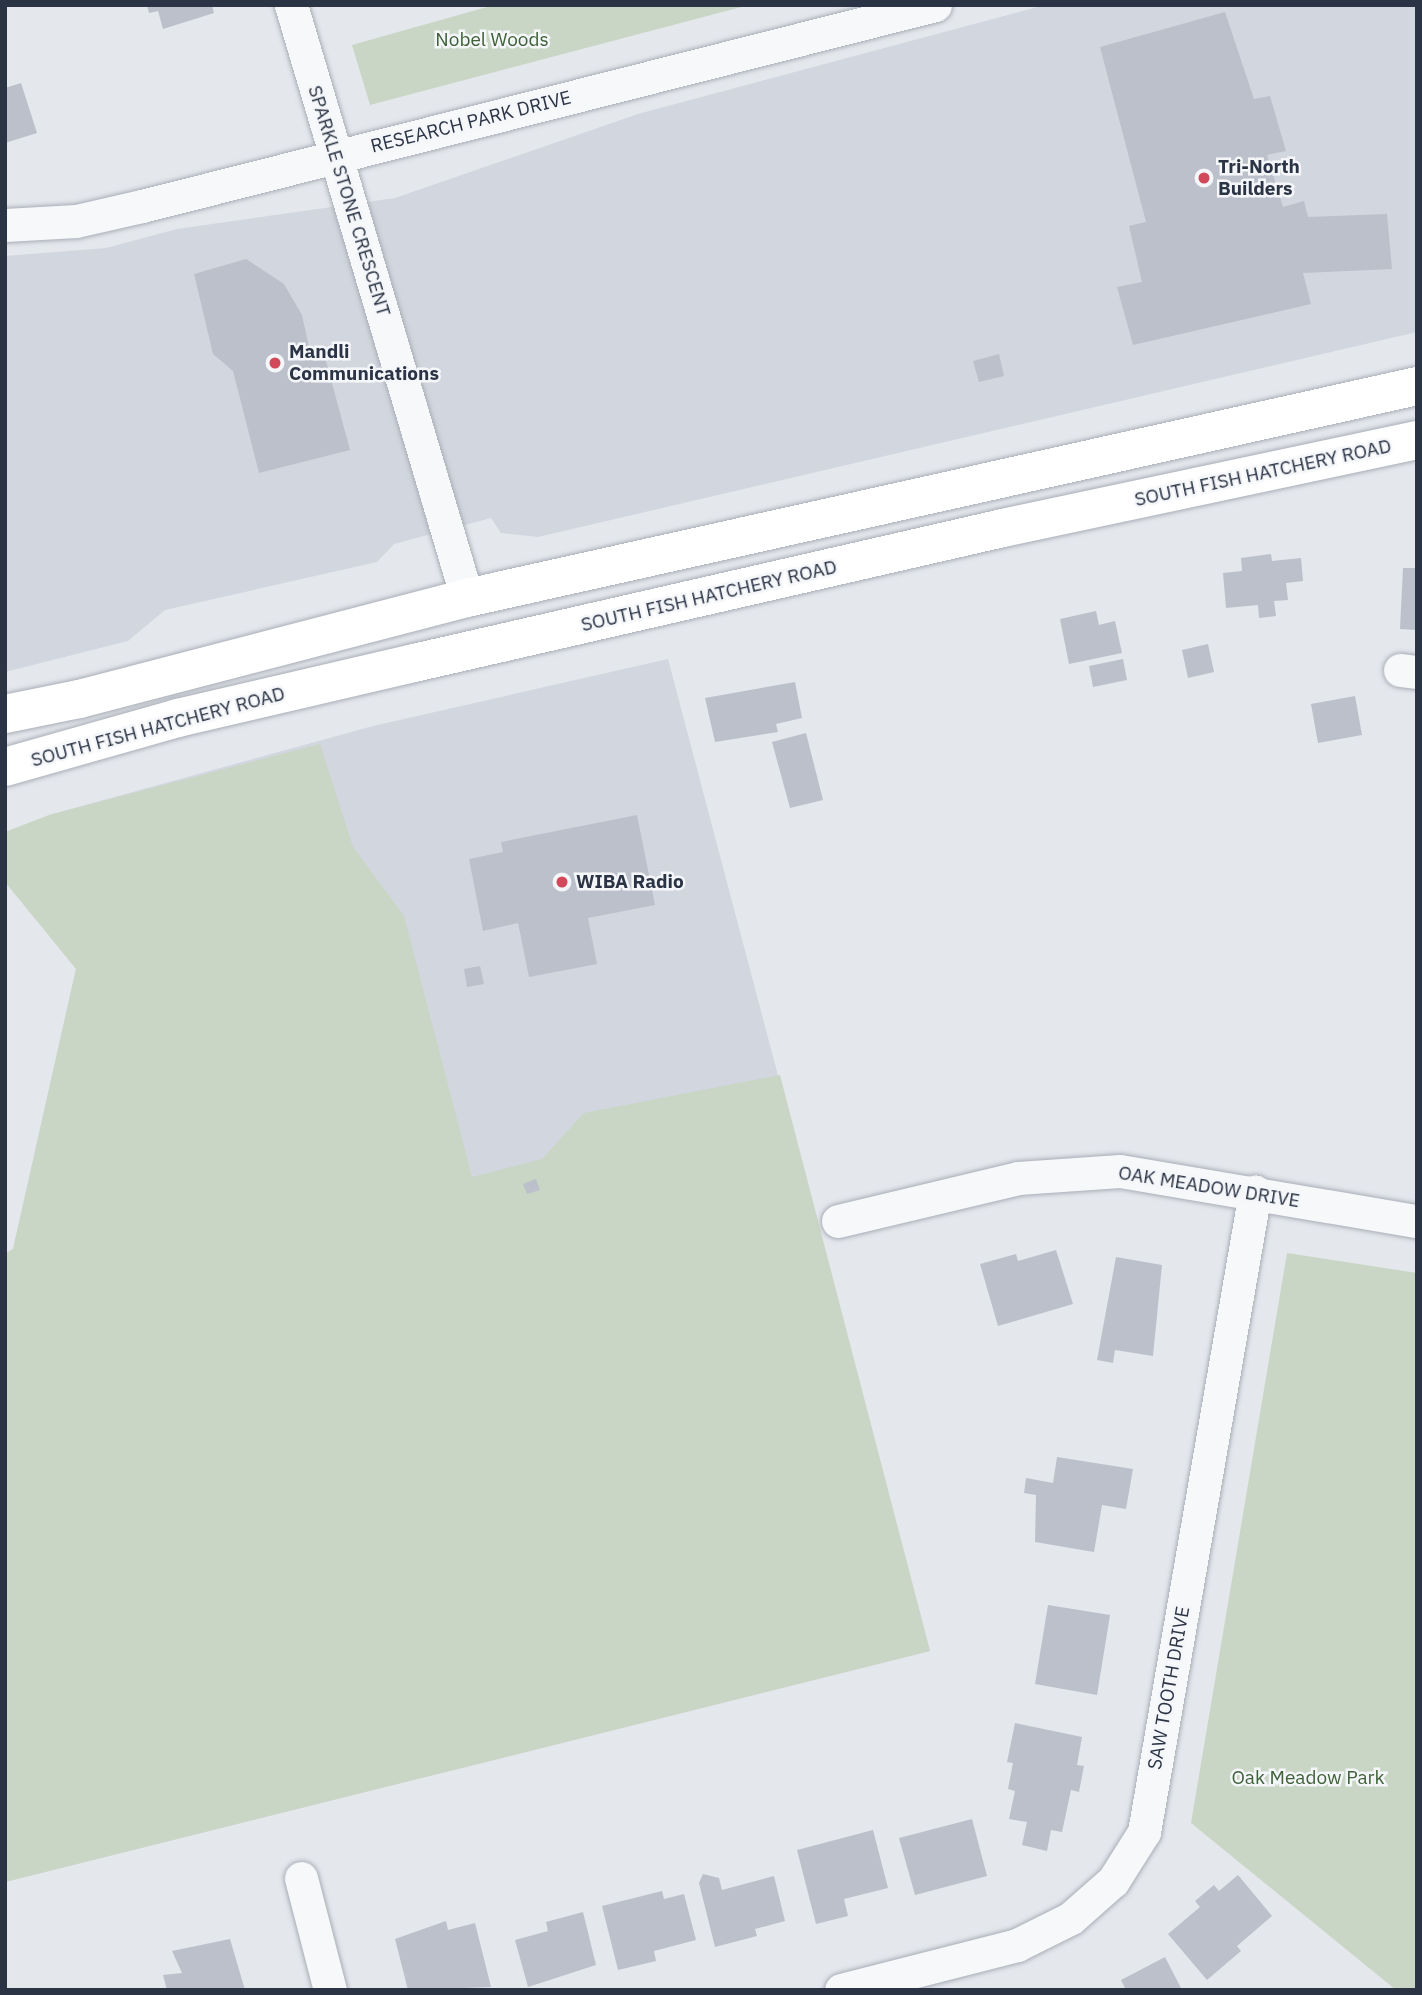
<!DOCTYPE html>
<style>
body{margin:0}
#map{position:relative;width:1422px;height:1995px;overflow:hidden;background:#e4e7ec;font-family:"IBM Plex Sans",sans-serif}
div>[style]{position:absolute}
.built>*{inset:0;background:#d2d6de}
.green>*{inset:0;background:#c9d6c5}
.building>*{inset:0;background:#bbc0ca}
.roads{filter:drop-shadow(0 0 2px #a9aeb7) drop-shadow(0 0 2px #a9aeb7)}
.minor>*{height:33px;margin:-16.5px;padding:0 16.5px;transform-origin:16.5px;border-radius:16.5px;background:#f7f8fa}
.major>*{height:38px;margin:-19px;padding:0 19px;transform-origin:19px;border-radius:19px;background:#fff}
.dots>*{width:19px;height:19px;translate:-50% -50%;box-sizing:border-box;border:4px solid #f4f6f9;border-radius:50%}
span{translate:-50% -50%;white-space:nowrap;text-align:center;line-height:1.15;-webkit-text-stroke:5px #f4f6f9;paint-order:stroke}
.park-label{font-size:19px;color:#3f6138}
.street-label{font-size:19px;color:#2b3445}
.poi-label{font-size:19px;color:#2b3445;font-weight:700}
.left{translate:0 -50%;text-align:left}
.frame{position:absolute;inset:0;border:7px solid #2b3445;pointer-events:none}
</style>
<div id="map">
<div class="built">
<i style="clip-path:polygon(1045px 5px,1417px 5px,1417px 332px,538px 537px,501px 533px,491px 518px,394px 544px,377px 562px,165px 610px,128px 641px,5px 672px,5px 256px,106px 248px,177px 229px,395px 198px,638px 114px)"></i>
<i style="clip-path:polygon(668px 659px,930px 1651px,5px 1882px,5px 1254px,13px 1249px,76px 969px,49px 815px,373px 726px)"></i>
</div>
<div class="green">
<i style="clip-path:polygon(494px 5px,749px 5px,370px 105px,352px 45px)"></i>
<i style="clip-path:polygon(320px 744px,353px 847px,404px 916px,472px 1177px,542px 1159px,584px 1113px,780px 1075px,930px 1651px,5px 1882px,5px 1254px,13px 1249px,76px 969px,5px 882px,5px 832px,49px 815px)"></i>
<i style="clip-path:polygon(1287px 1253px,1417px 1273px,1417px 1990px,1396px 1990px,1191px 1823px)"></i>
</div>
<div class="building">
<i style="clip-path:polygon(147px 5px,212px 5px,214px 13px,163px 29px,158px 11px,149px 13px)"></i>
<i style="clip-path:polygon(1225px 12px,1254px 99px,1270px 96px,1286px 151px,1267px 155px,1283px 207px,1304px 201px,1308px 217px,1387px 214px,1392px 269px,1303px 273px,1311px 304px,1133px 345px,1117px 287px,1142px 282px,1129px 226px,1146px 222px,1100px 47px)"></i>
<i style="clip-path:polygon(21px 83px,37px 133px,5px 143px,5px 88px)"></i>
<i style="clip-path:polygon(246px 259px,284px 284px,302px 315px,309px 347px,322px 346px,350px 450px,259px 473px,233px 371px,213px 354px,194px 274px)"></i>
<i style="clip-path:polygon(999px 354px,1004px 376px,979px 382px,973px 361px)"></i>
<i style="clip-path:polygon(1271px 554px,1272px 561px,1301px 558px,1303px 581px,1286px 583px,1288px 600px,1274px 601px,1276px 616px,1259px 618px,1258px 605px,1226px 608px,1223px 573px,1242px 571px,1241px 558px)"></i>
<i style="clip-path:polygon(1403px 568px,1417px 568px,1417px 630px,1400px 629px)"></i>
<i style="clip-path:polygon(1096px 611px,1099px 625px,1115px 621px,1122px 653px,1069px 664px,1060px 619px)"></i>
<i style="clip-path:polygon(1208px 644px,1214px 672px,1188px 678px,1182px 650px)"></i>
<i style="clip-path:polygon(1123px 659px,1127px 680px,1093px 687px,1089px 666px)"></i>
<i style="clip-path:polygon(795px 682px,802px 718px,776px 724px,778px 732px,715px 742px,705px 698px)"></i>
<i style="clip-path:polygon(1355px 696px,1362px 735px,1318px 743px,1311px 704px)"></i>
<i style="clip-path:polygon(806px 733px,823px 800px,790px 808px,772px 742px)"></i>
<i style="clip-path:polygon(637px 815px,655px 905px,588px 918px,597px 964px,529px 977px,518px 923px,483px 931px,469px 859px,503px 852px,501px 842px)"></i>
<i style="clip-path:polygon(480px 966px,484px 984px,467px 987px,464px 969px)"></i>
<i style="clip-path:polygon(536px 1179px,540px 1190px,527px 1194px,523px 1184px)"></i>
<i style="clip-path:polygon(1056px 1250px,1073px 1304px,998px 1326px,980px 1264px,1016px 1254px,1018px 1261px)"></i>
<i style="clip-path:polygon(1116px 1257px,1162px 1265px,1153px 1356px,1115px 1350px,1113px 1363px,1097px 1360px)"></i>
<i style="clip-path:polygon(1057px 1457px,1133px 1469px,1126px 1509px,1102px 1505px,1094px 1552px,1035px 1542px,1036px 1495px,1024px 1493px,1026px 1478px,1053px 1483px)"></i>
<i style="clip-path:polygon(1048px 1605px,1110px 1615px,1097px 1695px,1035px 1684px)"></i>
<i style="clip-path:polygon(1015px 1723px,1082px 1737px,1077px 1765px,1084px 1766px,1079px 1792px,1071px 1790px,1062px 1832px,1051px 1830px,1047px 1851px,1022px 1845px,1027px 1822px,1009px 1819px,1015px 1791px,1008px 1789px,1013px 1763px,1007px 1762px)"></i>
<i style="clip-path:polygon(972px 1819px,987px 1876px,915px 1895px,899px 1838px)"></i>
<i style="clip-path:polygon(873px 1830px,888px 1888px,844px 1899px,848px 1916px,816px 1924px,797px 1850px)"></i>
<i style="clip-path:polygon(703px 1874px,719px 1878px,722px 1890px,774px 1876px,785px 1921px,755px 1929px,757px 1936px,715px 1947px,699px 1883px)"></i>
<i style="clip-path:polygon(1238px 1875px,1272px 1916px,1237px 1946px,1241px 1951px,1207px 1980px,1168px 1934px,1200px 1907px,1195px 1901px,1214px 1885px,1219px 1891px)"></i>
<i style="clip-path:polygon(662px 1891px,664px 1899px,684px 1894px,696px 1940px,654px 1951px,656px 1961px,618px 1970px,602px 1906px)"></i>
<i style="clip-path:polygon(583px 1912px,596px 1965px,528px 1987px,515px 1940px,548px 1931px,546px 1922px)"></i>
<i style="clip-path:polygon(446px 1921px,448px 1930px,475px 1923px,491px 1987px,408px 1990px,395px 1939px)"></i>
<i style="clip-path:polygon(230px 1939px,245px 1990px,167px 1990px,163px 1975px,182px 1973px,172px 1951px)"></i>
<i style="clip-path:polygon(1165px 1957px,1182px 1990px,1126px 1990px,1121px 1980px)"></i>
</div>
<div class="roads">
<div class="minor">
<i style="left:291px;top:5px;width:619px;rotate:73.47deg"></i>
<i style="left:5px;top:225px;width:71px;rotate:-3.2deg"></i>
<i style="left:76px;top:221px;width:68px;rotate:-12.8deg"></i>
<i style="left:142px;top:206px;width:818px;rotate:-14.22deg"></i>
<i style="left:1400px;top:670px;width:17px;rotate:7deg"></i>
<i style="left:838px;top:1221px;width:185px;rotate:-13.4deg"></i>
<i style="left:1018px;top:1178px;width:102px;rotate:-3.9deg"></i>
<i style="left:1120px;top:1171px;width:301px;rotate:9.6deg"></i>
<i style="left:301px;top:1878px;width:116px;rotate:75.5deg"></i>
<i style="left:841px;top:1990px;width:182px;rotate:-14.3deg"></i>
<i style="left:1017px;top:1945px;width:60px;rotate:-26.6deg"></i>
<i style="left:1071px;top:1918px;width:56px;rotate:-41.4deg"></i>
<i style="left:1113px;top:1881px;width:58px;rotate:-57.7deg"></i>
<i style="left:1144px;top:1832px;width:650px;rotate:-80.16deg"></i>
</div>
<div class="major">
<i style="left:5px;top:714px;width:76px;rotate:-11.5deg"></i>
<i style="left:79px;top:699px;width:401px;rotate:-14.6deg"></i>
<i style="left:467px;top:598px;width:973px;rotate:-12.58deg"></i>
<i style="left:5px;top:767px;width:180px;rotate:-15.8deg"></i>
<i style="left:178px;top:718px;width:242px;rotate:-13.1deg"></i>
<i style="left:414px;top:663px;width:604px;rotate:-12.91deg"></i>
<i style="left:1003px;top:528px;width:423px;rotate:-12deg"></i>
</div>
</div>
<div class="dots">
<i style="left:1204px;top:178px;background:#d1495b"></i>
<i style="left:275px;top:363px;background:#d1495b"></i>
<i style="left:562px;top:882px;background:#d1495b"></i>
</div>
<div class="park-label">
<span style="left:492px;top:40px">Nobel Woods</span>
<span style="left:1308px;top:1778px">Oak Meadow Park</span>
</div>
<div class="street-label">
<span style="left:471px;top:122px;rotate:-14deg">RESEARCH PARK DRIVE</span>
<span style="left:349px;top:201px;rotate:73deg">SPARKLE STONE CRESCENT</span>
<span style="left:1263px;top:473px;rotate:-12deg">SOUTH FISH HATCHERY ROAD</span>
<span style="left:709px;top:596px;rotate:-13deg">SOUTH FISH HATCHERY ROAD</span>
<span style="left:158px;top:727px;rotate:-15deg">SOUTH FISH HATCHERY ROAD</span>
<span style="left:1209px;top:1187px;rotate:9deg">OAK MEADOW DRIVE</span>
<span style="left:1169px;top:1688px;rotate:-80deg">SAW TOOTH DRIVE</span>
</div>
<div class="poi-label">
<span class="left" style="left:1218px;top:178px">Tri-North<br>Builders</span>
<span class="left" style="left:289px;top:363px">Mandli<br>Communications</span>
<span class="left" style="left:576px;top:882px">WIBA Radio</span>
</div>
<div class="frame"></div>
</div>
